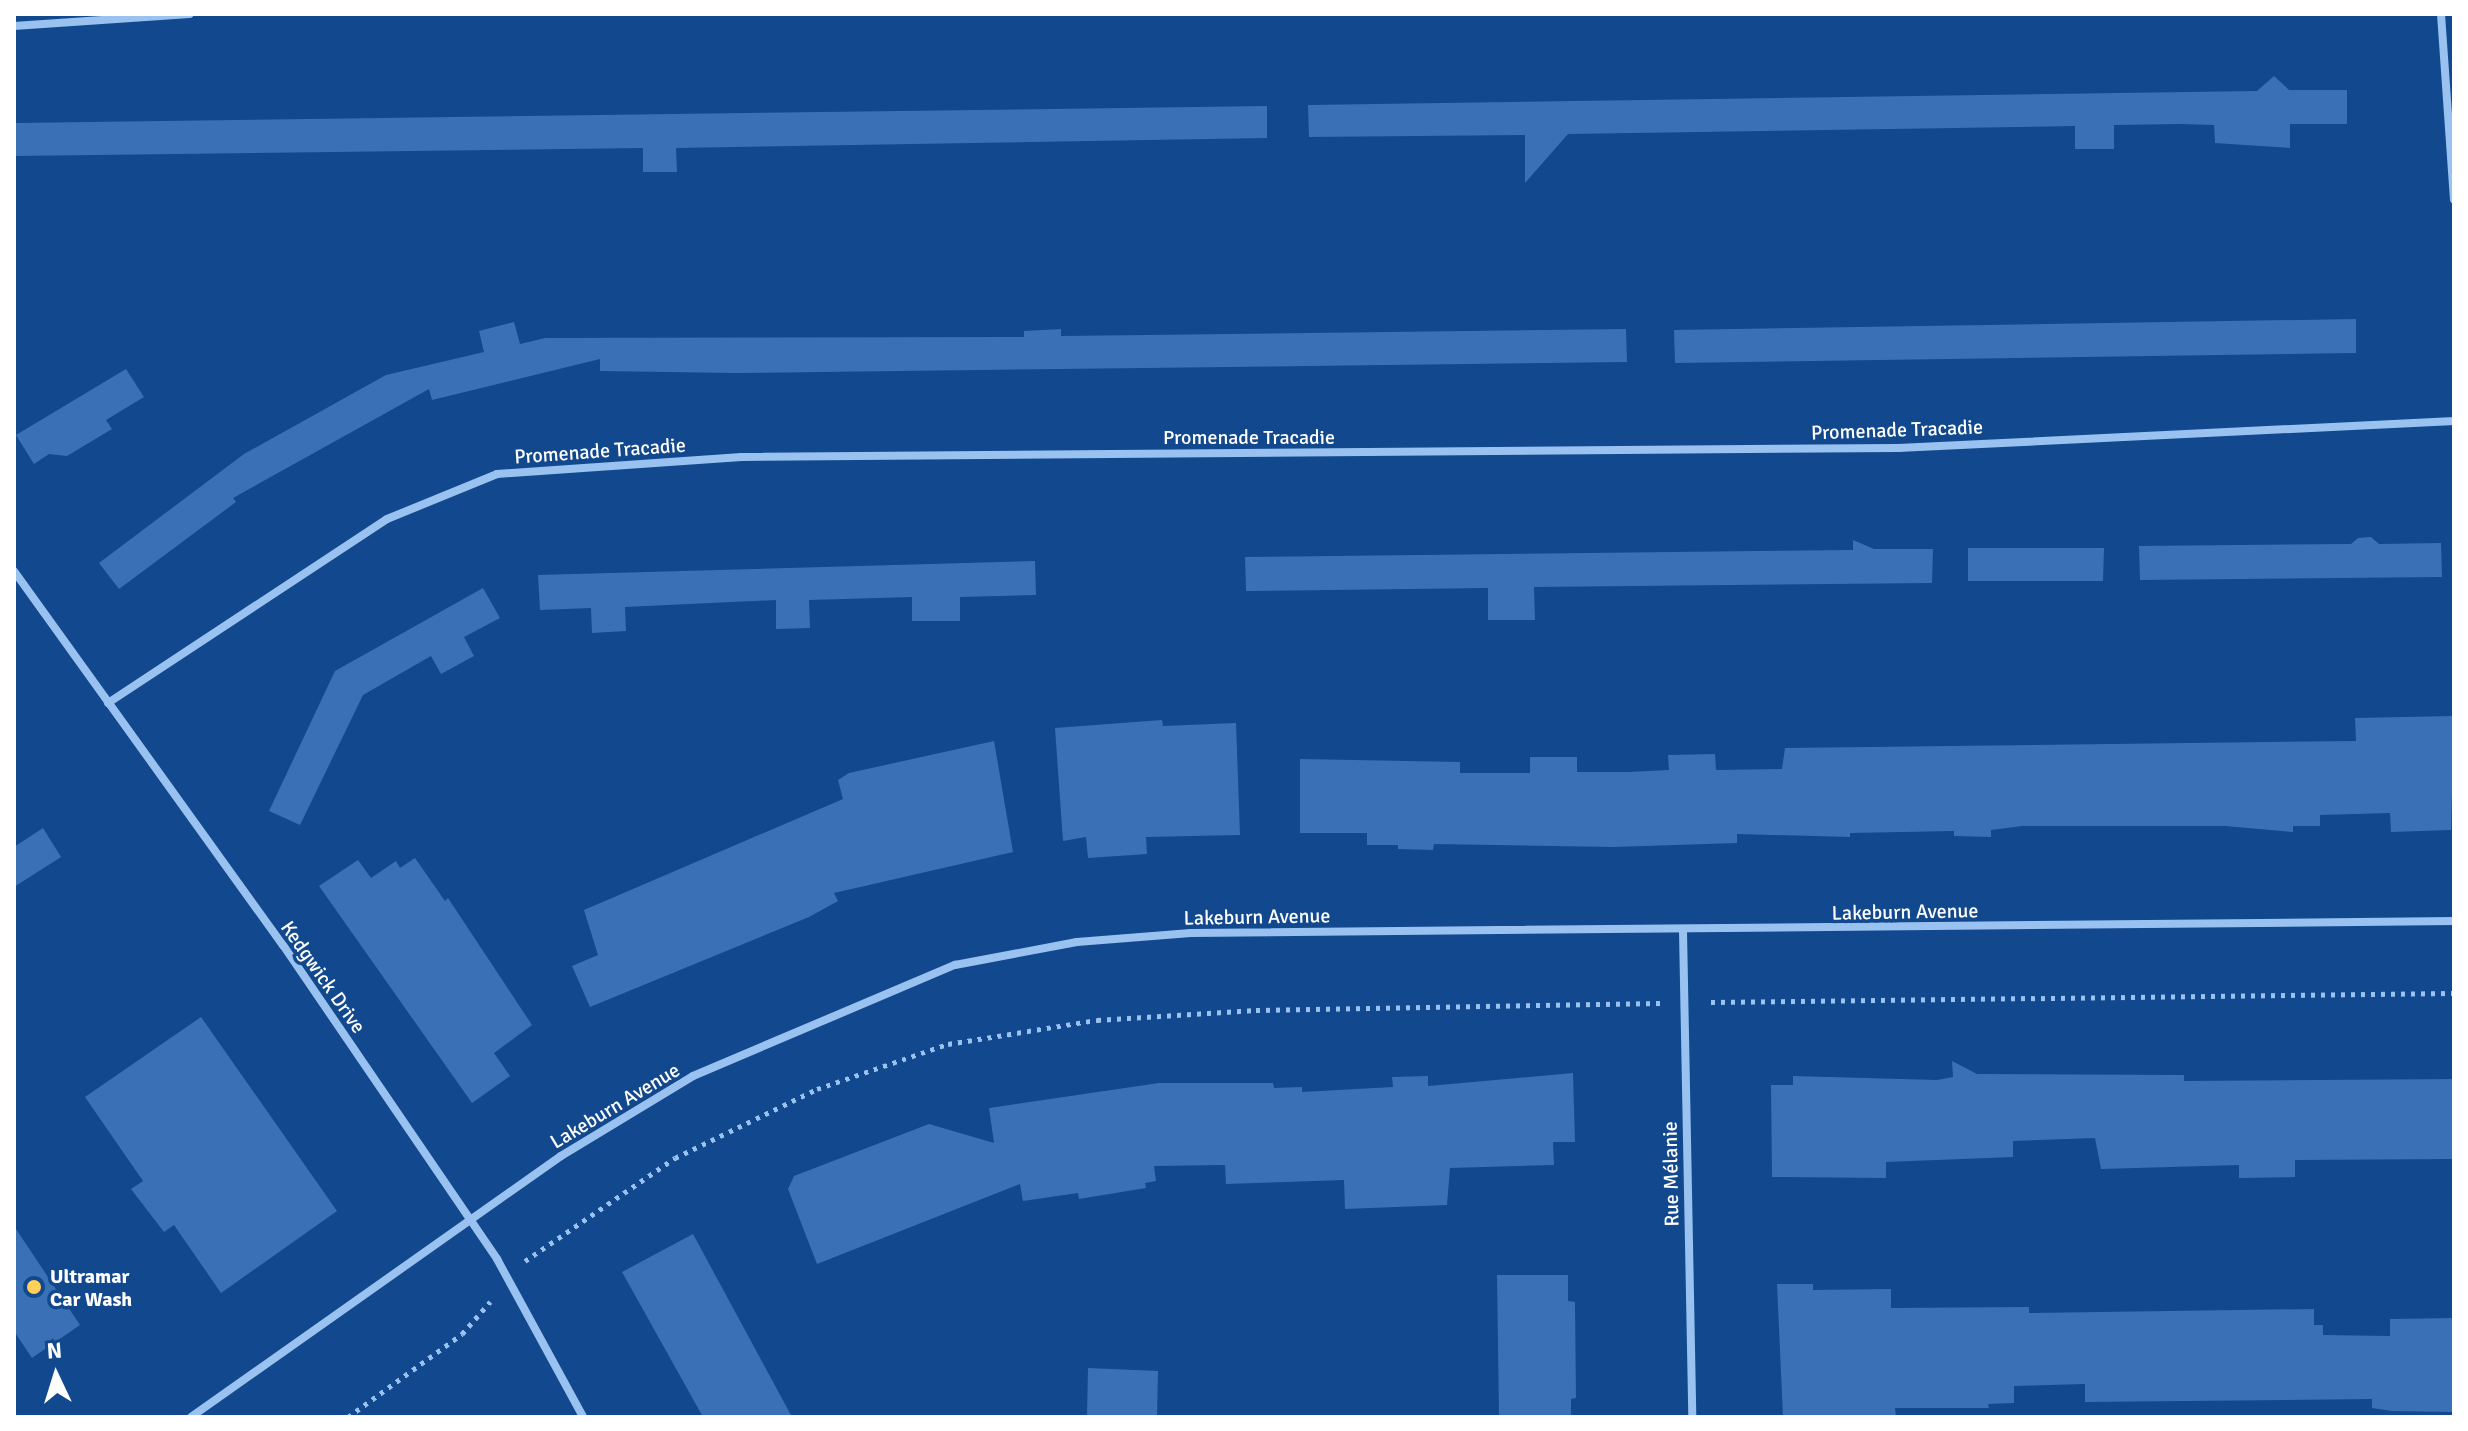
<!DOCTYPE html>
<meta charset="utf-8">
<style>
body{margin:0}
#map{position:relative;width:2468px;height:1431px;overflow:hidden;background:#12488d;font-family:Signika,sans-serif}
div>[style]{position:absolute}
.building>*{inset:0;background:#3a71b6}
.path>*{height:5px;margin-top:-2.5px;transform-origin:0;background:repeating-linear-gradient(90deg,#9ac2f1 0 4px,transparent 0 10px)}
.street>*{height:8px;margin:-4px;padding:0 4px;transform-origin:4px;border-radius:4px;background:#9ac2f1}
.dots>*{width:22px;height:22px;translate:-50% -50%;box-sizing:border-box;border:4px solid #12488d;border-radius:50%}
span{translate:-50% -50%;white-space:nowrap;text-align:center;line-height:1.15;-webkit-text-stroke:7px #12488d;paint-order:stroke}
.street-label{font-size:20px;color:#fff}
.poi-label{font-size:20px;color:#fff;font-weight:700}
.left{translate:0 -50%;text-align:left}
.frame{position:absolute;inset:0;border:16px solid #fff;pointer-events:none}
.north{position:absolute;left:16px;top:1335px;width:80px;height:80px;-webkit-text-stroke:6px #12488d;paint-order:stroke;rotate:356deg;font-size:22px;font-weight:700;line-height:32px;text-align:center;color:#fff}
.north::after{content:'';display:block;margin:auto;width:28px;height:36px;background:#fff;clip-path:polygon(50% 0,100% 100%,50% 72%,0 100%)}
</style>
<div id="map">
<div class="building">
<i style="clip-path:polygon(2274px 76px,2289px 90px,2347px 90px,2347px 124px,2290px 124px,2290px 148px,2215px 143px,2214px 125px,2180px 124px,2114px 125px,2114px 149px,2075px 149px,2075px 126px,1568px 134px,1525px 183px,1525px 135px,1309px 137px,1308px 105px,2257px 91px)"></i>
<i style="clip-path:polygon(1267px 106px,1267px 138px,676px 148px,677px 172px,643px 172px,643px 148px,14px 156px,14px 123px)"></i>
<i style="clip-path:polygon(2356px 319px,2356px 353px,1675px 363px,1674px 330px)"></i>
<i style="clip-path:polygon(514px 322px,520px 344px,545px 338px,1024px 337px,1024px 331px,1061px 329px,1061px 336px,1626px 329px,1627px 362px,735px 373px,600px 371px,600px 359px,432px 400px,429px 389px,233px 498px,236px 502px,119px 589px,99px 563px,244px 454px,386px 375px,484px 352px,479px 331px)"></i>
<i style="clip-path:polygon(126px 369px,144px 397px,106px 420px,112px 429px,67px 456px,49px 454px,34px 464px,16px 435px)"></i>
<i style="clip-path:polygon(2371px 537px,2379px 544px,2441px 543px,2442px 577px,2140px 580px,2139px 546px,2351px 544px,2358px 538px)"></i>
<i style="clip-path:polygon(1853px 540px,1874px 549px,1933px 549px,1932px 583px,1534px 587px,1535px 620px,1488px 620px,1488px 588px,1246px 591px,1245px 557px,1853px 550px)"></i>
<i style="clip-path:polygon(1968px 548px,2104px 548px,2103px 581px,1968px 581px)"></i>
<i style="clip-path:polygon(1035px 561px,1036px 595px,960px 597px,960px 621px,912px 621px,912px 597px,809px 600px,810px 628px,776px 629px,776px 600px,625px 607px,626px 631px,592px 633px,591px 608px,540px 610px,538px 575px)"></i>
<i style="clip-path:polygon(483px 588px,500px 618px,464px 637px,474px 656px,441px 674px,431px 656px,363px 695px,300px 825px,269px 811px,335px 671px)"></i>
<i style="clip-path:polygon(2454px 716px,2451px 830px,2391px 832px,2390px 813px,2320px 815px,2320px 826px,2293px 826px,2293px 832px,2225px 826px,2022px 826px,1991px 830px,1991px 837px,1954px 836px,1954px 831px,1850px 833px,1850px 837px,1737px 834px,1737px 843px,1613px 847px,1434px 844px,1433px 850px,1398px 849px,1398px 845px,1367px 845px,1367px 833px,1300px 833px,1300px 759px,1460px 762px,1460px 773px,1530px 773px,1530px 757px,1577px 757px,1577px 772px,1629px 772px,1669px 770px,1668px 755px,1715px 754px,1716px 770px,1782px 769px,1785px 748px,2356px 741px,2355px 718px)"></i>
<i style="clip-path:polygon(1162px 720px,1163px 726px,1236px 723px,1240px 835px,1146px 837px,1147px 854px,1088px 858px,1086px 837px,1063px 841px,1055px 728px)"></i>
<i style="clip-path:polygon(994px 741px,1013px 852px,834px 893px,838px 901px,809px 917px,590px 1007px,572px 966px,598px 955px,584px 910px,843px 799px,838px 780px,849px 773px)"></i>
<i style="clip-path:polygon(43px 828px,61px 857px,14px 887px,14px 847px)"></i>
<i style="clip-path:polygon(415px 858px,445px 901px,448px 898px,532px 1025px,494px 1053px,510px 1076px,472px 1103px,319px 886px,358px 860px,371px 878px,396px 861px,400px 868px)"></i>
<i style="clip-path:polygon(201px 1017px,337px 1211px,221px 1293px,174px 1225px,164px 1232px,131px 1189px,143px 1181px,85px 1097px)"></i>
<i style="clip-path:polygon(1952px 1061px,1977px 1074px,2184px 1075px,2184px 1081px,2454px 1079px,2454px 1159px,2295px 1160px,2295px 1177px,2239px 1178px,2239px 1165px,2101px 1169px,2095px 1138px,2013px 1141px,2013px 1157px,1886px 1162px,1886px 1178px,1772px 1177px,1771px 1085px,1793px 1085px,1793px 1076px,1937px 1080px,1953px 1077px)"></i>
<i style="clip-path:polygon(1573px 1073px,1575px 1142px,1553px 1142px,1554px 1165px,1450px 1168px,1447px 1205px,1345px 1209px,1344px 1180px,1226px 1184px,1225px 1165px,1154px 1166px,1156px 1181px,1145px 1183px,1146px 1188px,1079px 1199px,1078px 1193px,1023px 1201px,1020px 1184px,817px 1264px,788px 1189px,794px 1176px,929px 1124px,994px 1143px,989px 1108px,1159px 1083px,1273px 1083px,1274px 1088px,1302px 1087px,1302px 1092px,1393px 1087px,1392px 1077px,1428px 1076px,1428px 1086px)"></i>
<i style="clip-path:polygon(14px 1226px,80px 1325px,32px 1358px,14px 1331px)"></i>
<i style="clip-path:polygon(693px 1234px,792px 1417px,703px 1417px,622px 1272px)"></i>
<i style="clip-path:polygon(1497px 1275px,1568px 1275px,1568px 1301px,1575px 1302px,1576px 1398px,1571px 1399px,1571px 1417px,1499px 1417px)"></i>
<i style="clip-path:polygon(1777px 1284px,1813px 1284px,1813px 1290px,1891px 1289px,1891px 1308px,2029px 1307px,2029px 1313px,2314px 1309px,2314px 1325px,2323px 1325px,2323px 1335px,2390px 1336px,2390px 1319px,2454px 1318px,2454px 1412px,2392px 1411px,2372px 1408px,2372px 1399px,2085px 1402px,2085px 1384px,2014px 1386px,2014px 1403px,1988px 1404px,1989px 1408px,1895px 1408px,1896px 1417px,1783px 1417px)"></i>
<i style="clip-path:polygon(1088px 1368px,1158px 1371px,1157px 1417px,1087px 1417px)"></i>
</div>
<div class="path">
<i style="left:1711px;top:1002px;width:743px;rotate:-0.69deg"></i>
<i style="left:525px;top:1261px;width:182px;rotate:-34.5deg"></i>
<i style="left:675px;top:1158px;width:158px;rotate:-25.9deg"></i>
<i style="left:817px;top:1089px;width:139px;rotate:-19deg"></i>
<i style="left:948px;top:1044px;width:151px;rotate:-9.2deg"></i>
<i style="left:1097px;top:1020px;width:159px;rotate:-3.6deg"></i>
<i style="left:1256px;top:1010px;width:405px;rotate:-1deg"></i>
<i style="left:348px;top:1417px;width:141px;rotate:-36.1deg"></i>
<i style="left:462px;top:1334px;width:43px;rotate:-48.8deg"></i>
</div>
<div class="street">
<i style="left:2441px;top:14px;width:186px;rotate:86deg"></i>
<i style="left:14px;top:26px;width:176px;rotate:-3.9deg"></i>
<i style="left:14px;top:571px;width:461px;rotate:54.3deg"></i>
<i style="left:283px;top:945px;width:380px;rotate:55.7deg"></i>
<i style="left:497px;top:1259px;width:180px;rotate:61.4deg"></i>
<i style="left:108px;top:703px;width:334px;rotate:-33.4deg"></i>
<i style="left:387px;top:519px;width:119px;rotate:-22.2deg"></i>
<i style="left:497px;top:474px;width:245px;rotate:-4deg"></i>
<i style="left:741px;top:457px;width:1157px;rotate:-0.45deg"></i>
<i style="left:1898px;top:448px;width:557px;rotate:-2.78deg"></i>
<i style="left:1683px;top:931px;width:486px;rotate:88.9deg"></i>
<i style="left:191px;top:1417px;width:453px;rotate:-35.2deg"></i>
<i style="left:561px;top:1156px;width:154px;rotate:-31.2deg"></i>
<i style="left:693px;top:1076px;width:285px;rotate:-23deg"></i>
<i style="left:955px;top:965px;width:124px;rotate:-10.7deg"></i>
<i style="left:1077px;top:942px;width:114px;rotate:-4.5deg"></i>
<i style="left:1191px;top:933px;width:1263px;rotate:-0.54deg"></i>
</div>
<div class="dots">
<i style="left:34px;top:1287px;background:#ffcf5a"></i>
</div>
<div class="street-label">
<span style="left:1897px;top:430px;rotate:-2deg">Promenade Tracadie</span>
<span style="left:1249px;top:437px">Promenade Tracadie</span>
<span style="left:600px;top:451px;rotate:-4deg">Promenade Tracadie</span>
<span style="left:1905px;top:912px;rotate:-1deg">Lakeburn Avenue</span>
<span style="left:1257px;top:917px;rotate:-1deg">Lakeburn Avenue</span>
<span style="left:323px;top:977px;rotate:55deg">Kedgwick Drive</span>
<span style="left:615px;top:1106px;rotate:-31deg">Lakeburn Avenue</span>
<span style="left:1671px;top:1174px;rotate:-91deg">Rue Mélanie</span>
</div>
<div class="poi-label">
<span class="left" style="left:50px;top:1288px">Ultramar<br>Car Wash</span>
</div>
<div class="frame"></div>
<div class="north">N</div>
</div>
